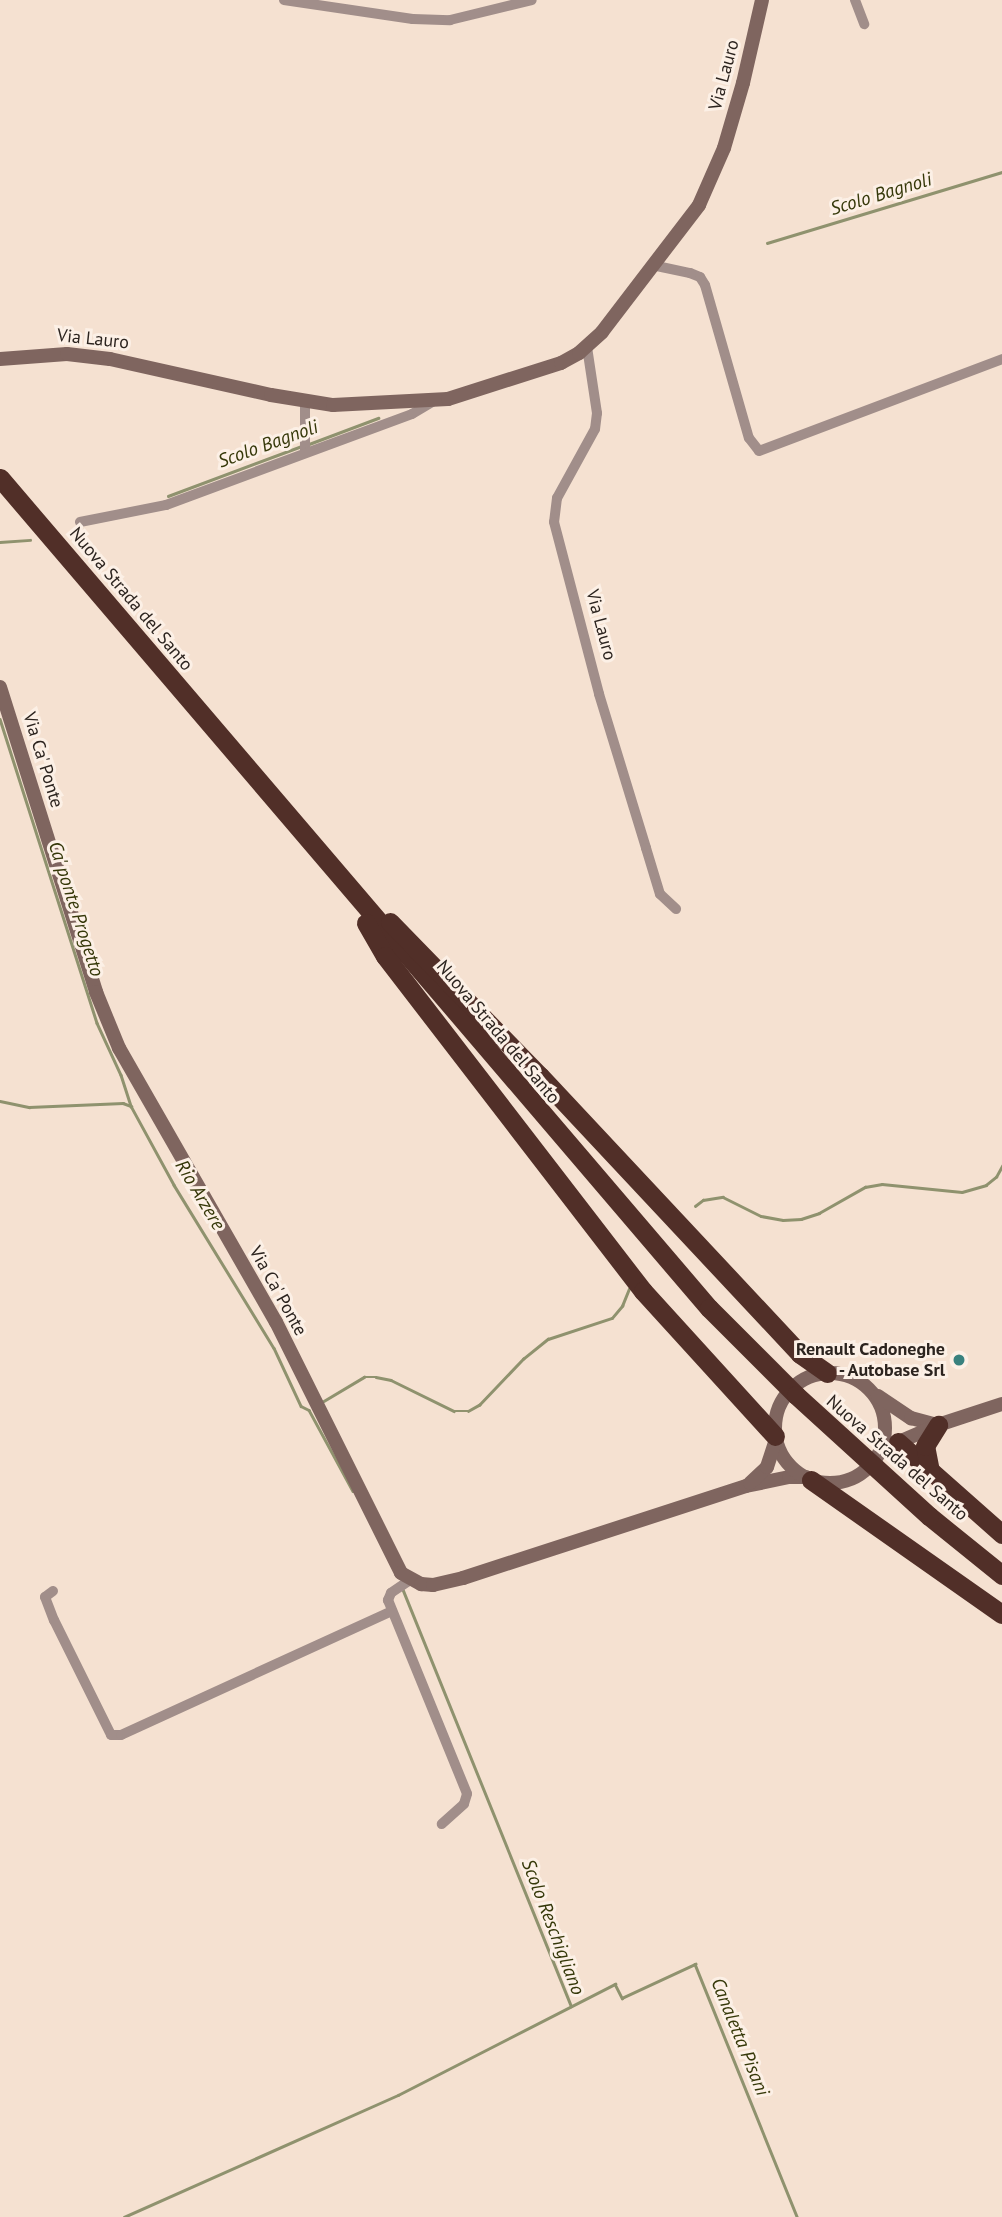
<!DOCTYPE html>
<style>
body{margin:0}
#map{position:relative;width:1002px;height:2217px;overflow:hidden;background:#f5e1d1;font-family:"PT Sans",sans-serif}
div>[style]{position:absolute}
.stream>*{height:2.5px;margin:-1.25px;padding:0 1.25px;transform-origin:1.25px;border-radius:1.25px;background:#8f926e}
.street>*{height:10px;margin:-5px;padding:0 5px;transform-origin:5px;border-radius:5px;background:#a18e8a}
.secondary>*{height:14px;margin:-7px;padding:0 7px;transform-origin:7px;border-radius:7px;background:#7f655f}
.secondary>.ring{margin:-7px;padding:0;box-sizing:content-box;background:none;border:14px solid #7f655f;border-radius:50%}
.highway>*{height:19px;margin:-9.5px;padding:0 9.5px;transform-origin:9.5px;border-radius:9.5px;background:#512f28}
.highway-bridge>*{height:19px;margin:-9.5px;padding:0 9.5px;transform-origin:9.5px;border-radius:9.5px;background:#512f28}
.dots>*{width:19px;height:19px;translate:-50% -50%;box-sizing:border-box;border:4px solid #fcf0e6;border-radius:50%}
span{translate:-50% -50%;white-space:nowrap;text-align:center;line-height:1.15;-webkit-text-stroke:6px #fcf0e6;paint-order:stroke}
.street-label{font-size:18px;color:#2c241f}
.poi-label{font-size:18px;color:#2c241f;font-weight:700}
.right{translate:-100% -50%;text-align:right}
.water-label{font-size:19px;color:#353809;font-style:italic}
</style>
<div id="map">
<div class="stream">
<i style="left:767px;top:243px;width:245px;rotate:-16.8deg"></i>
<i style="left:309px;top:444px;width:74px;rotate:-20.6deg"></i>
<i style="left:168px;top:496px;width:143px;rotate:-20.5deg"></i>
<i style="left:0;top:542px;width:30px;rotate:-4deg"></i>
<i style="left:0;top:719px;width:319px;rotate:72.3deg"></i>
<i style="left:97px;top:1023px;width:57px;rotate:65.2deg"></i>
<i style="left:121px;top:1075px;width:33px;rotate:72deg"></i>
<i style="left:0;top:1101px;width:30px;rotate:12deg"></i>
<i style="left:29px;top:1107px;width:94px;rotate:-2.4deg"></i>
<i style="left:123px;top:1103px;width:9px;rotate:21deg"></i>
<i style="left:131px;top:1106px;width:90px;rotate:61.4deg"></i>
<i style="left:174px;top:1185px;width:191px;rotate:58.5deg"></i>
<i style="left:274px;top:1348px;width:64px;rotate:65deg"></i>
<i style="left:301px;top:1406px;width:9px;rotate:27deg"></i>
<i style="left:309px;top:1410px;width:92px;rotate:61.5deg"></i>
<i style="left:695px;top:1206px;width:10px;rotate:-37deg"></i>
<i style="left:703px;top:1200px;width:20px;rotate:-9deg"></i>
<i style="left:723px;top:1197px;width:42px;rotate:26.6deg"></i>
<i style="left:761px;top:1216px;width:22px;rotate:10deg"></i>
<i style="left:783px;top:1220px;width:18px;rotate:-3deg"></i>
<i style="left:801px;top:1219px;width:19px;rotate:-18deg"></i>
<i style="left:819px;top:1213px;width:53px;rotate:-29.5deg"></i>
<i style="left:865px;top:1187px;width:17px;rotate:-10deg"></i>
<i style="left:882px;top:1184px;width:80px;rotate:5.7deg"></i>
<i style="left:962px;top:1192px;width:25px;rotate:-16deg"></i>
<i style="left:986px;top:1185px;width:13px;rotate:-39deg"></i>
<i style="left:996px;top:1177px;width:13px;rotate:-61deg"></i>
<i style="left:322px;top:1402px;width:49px;rotate:-30.8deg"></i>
<i style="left:364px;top:1377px;width:12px"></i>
<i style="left:376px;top:1377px;width:15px;rotate:11deg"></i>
<i style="left:391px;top:1380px;width:70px;rotate:26.2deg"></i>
<i style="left:454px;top:1411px;width:14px"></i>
<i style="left:468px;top:1411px;width:13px;rotate:-29deg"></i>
<i style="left:479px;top:1405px;width:64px;rotate:-46.3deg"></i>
<i style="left:523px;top:1359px;width:32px;rotate:-39deg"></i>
<i style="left:548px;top:1339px;width:67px;rotate:-18.2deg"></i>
<i style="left:612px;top:1318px;width:16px;rotate:-50deg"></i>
<i style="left:622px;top:1306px;width:18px;rotate:-68deg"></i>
<i style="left:402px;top:1587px;width:452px;rotate:68deg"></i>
<i style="left:124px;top:2217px;width:300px;rotate:-24deg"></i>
<i style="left:398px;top:2095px;width:244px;rotate:-27.1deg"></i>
<i style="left:615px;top:1984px;width:16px;rotate:63deg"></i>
<i style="left:622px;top:1998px;width:81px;rotate:-25deg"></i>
<i style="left:695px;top:1964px;width:273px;rotate:68deg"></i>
</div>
<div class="street">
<i style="left:284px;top:0;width:130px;rotate:8.4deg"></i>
<i style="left:413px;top:19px;width:37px;rotate:2deg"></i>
<i style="left:450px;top:20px;width:84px;rotate:-13.7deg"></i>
<i style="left:855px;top:0;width:26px;rotate:69deg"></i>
<i style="left:652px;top:265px;width:39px;rotate:12deg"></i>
<i style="left:690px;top:273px;width:11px;rotate:22deg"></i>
<i style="left:700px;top:277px;width:9px;rotate:58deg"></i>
<i style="left:705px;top:285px;width:159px;rotate:74deg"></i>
<i style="left:749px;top:438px;width:16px;rotate:52deg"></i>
<i style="left:759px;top:451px;width:260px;rotate:-20.7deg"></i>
<i style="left:587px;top:347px;width:67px;rotate:81.4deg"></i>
<i style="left:597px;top:413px;width:16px;rotate:97deg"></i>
<i style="left:595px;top:429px;width:79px;rotate:118.8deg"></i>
<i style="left:557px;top:498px;width:24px;rotate:97deg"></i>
<i style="left:554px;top:522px;width:178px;rotate:75.3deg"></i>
<i style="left:599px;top:694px;width:161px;rotate:73deg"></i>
<i style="left:646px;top:848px;width:48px;rotate:73.1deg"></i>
<i style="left:660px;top:894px;width:22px;rotate:43deg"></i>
<i style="left:305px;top:402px;width:50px;rotate:90deg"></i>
<i style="left:80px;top:522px;width:88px;rotate:-11.2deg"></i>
<i style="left:166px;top:505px;width:262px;rotate:-20.3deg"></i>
<i style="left:412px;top:414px;width:26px;rotate:-31deg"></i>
<i style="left:410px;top:1580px;width:23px;rotate:146deg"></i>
<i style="left:391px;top:1593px;width:8px;rotate:113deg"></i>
<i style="left:388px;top:1600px;width:209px;rotate:67.8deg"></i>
<i style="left:467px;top:1794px;width:10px;rotate:107deg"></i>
<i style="left:464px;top:1804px;width:30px;rotate:138deg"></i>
<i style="left:53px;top:1591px;width:10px;rotate:143deg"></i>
<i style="left:45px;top:1597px;width:25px;rotate:69deg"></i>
<i style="left:54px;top:1620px;width:128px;rotate:63.6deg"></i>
<i style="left:111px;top:1735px;width:10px"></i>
<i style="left:121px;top:1735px;width:298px;rotate:-24.6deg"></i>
</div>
<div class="secondary">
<i style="left:0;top:359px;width:67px;rotate:-4.3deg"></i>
<i style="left:67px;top:354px;width:43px;rotate:6.6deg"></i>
<i style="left:110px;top:359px;width:165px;rotate:12.6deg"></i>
<i style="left:271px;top:395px;width:63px;rotate:9.2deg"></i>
<i style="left:333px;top:405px;width:115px;rotate:-3deg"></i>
<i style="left:448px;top:399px;width:119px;rotate:-17.7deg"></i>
<i style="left:561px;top:363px;width:21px;rotate:-29deg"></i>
<i style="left:579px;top:353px;width:31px;rotate:-42deg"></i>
<i style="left:602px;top:332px;width:160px;rotate:-52.6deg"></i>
<i style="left:699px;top:205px;width:62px;rotate:-66.3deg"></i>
<i style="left:724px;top:148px;width:68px;rotate:-73.7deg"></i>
<i style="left:743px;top:83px;width:85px;rotate:-77.1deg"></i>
<i style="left:0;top:687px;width:320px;rotate:72.5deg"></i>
<i style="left:96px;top:992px;width:61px;rotate:67.7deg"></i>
<i style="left:119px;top:1048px;width:316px;rotate:60.2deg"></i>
<i style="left:276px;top:1322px;width:280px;rotate:63.5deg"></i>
<i style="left:401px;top:1573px;width:23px;rotate:29deg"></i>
<i style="left:421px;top:1584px;width:12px;rotate:5deg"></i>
<i style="left:433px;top:1585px;width:31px;rotate:-13deg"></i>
<i style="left:463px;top:1578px;width:298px;rotate:-18deg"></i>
<i style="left:746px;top:1486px;width:44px;rotate:-11.8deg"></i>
<i style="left:789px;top:1477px;width:17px"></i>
<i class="ring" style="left:775px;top:1373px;width:96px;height:96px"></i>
<i style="left:878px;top:1396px;width:40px;rotate:34deg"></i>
<i style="left:911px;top:1418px;width:27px;rotate:15deg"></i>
<i style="left:892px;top:1445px;width:50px;rotate:-23.5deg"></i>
<i style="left:938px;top:1425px;width:67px;rotate:-18.2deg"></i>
<i style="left:750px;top:1483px;width:23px;rotate:-43deg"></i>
<i style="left:767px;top:1467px;width:28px;rotate:-72deg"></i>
</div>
<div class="highway">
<i style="left:0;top:478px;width:1092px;rotate:49.5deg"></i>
<i style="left:390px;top:922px;width:215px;rotate:45.8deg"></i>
<i style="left:540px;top:1076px;width:381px;rotate:46.9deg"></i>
<i style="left:800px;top:1354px;width:33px;rotate:35deg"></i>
<i style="left:366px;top:923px;width:38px;rotate:60deg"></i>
<i style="left:385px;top:956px;width:423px;rotate:52.4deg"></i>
<i style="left:643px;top:1291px;width:196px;rotate:47.7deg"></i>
<i style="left:898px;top:1442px;width:139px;rotate:41.5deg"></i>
<i style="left:930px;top:1471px;width:25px;rotate:-101deg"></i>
<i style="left:925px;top:1446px;width:25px;rotate:-58deg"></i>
<i style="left:811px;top:1480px;width:233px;rotate:35.1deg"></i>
<i style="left:929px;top:1516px;width:94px;rotate:38.9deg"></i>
</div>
<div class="highway-bridge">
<i style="left:709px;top:1308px;width:123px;rotate:45deg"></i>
<i style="left:796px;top:1395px;width:180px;rotate:42.3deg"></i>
</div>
<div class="dots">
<i style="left:959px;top:1360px;background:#39817e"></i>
</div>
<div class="street-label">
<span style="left:724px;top:75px;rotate:-75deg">Via Lauro</span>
<span style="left:93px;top:339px;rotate:6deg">Via Lauro</span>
<span style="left:131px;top:599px;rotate:50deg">Nuova Strada del Santo</span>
<span style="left:601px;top:625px;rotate:75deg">Via Lauro</span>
<span style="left:43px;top:760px;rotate:73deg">Via Ca' Ponte</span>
<span style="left:498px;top:1032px;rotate:50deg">Nuova Strada del Santo</span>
<span style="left:278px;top:1291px;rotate:61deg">Via Ca' Ponte</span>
<span style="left:897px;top:1458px;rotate:41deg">Nuova Strada del Santo</span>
</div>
<div class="poi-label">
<span class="right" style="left:945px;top:1360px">Renault Cadoneghe<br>- Autobase Srl</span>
</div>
<div class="water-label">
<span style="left:881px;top:194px;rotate:-17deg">Scolo Bagnoli</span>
<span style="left:268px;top:444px;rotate:-20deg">Scolo Bagnoli</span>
<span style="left:76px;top:909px;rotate:72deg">Ca' ponte Progetto</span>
<span style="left:200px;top:1195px;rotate:59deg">Rio Arzere</span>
<span style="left:553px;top:1927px;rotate:69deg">Scolo Reschigliano</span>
<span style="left:740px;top:2037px;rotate:68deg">Canaletta Pisani</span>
</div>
</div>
